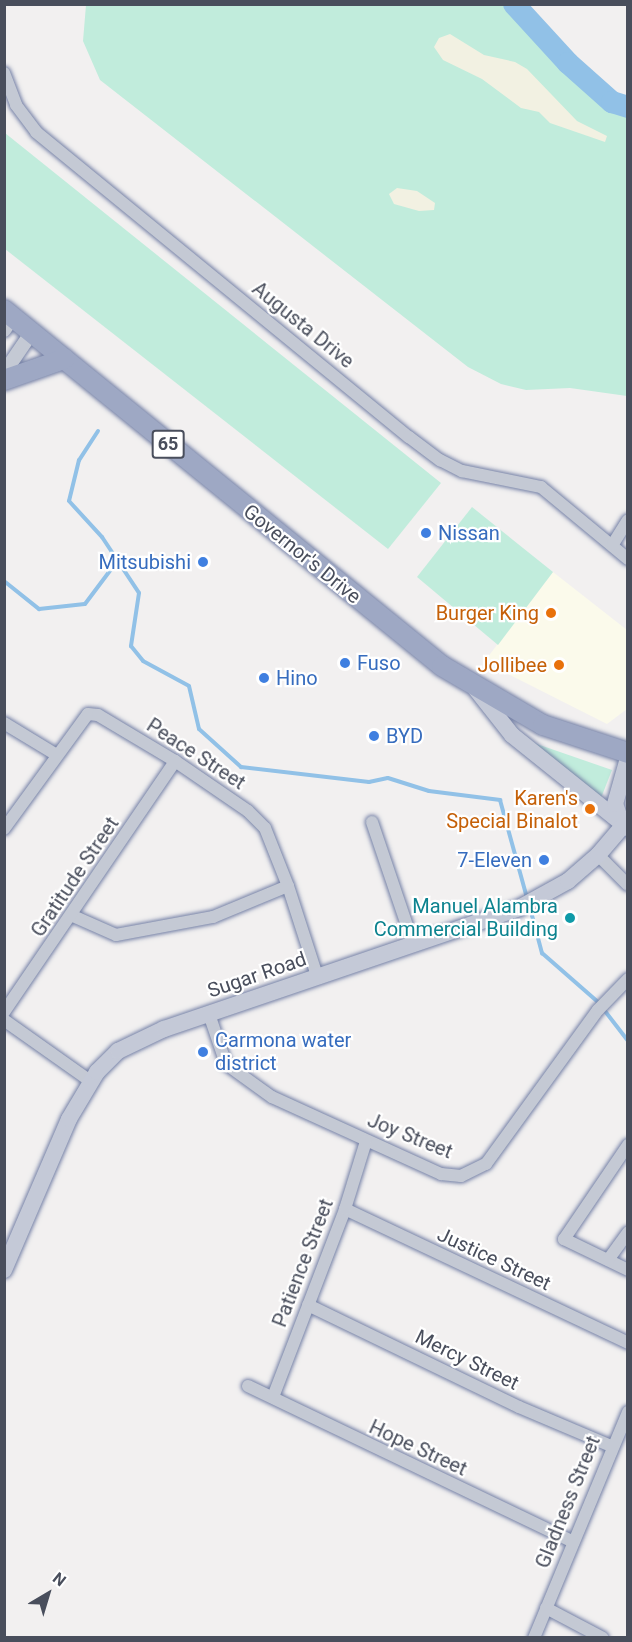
<!DOCTYPE html>
<style>
body{margin:0}
#map{position:relative;width:632px;height:1642px;overflow:hidden;background:#f2f0f0;font-family:Roboto,sans-serif}
div>[style]{position:absolute}
.commercial>*{inset:0;background:#fbfaeb}
.green>*{inset:0;background:#c1ecdc}
.sand>*{inset:0;background:#f2f1e2}
.stream>*{height:4px;margin:-2px;padding:0 2px;transform-origin:2px;border-radius:2px;background:#91c1e7}
.river>*{height:22px;margin:-11px;padding:0 11px;transform-origin:11px;border-radius:11px;background:#91c1e7}
.roads{filter:drop-shadow(0 0 2px #7682a7) drop-shadow(0 0 2px #7682a7)}
.minor>*{height:12px;margin:-6px;padding:0 6px;transform-origin:6px;border-radius:6px;background:#c4c9d4}
.tertiary>*{height:14px;margin:-7px;padding:0 7px;transform-origin:7px;border-radius:7px;background:#c4c9d4}
.secondary>*{height:16px;margin:-8px;padding:0 8px;transform-origin:8px;border-radius:8px;background:#c4c9d7}
.trunk>*{height:20px;margin:-10px;padding:0 10px;transform-origin:10px;border-radius:10px;background:#9ea8c4}
.dots>*{width:16px;height:16px;translate:-50% -50%;box-sizing:border-box;border:3px solid #fff;border-radius:50%}
span{translate:-50% -50%;white-space:nowrap;text-align:center;line-height:1.15;-webkit-text-stroke:4.5px #fff;paint-order:stroke}
.shield-label span{padding:2px 4px;background:#fff;border:2px solid;border-radius:4px;-webkit-text-stroke-width:0}
.shield-label{font-size:18px;color:#494e5c;font-weight:700}
.street-label{font-size:20px;color:#494e5c}
.shop-label{font-size:20px;color:#366cbe}
.left{translate:0 -50%;text-align:left}
.right{translate:-100% -50%;text-align:right}
.food-label{font-size:20px;color:#c56008}
.culture-label{font-size:20px;color:#0d838f}
.frame{position:absolute;inset:0;border:6px solid #494e5c;pointer-events:none}
.north{position:absolute;left:18px;top:1564px;width:60px;height:60px;-webkit-text-stroke:4px #fff;paint-order:stroke;rotate:38deg;font-size:16px;font-weight:700;line-height:24px;text-align:center;color:#494e5c}
.north::after{content:'';display:block;margin:auto;width:21px;height:27px;background:#494e5c;clip-path:polygon(50% 0,100% 100%,50% 72%,0 100%)}
</style>
<div id="map">
<div class="commercial">
<i style="clip-path:polygon(553px 572px,627px 630px,627px 709px,607px 724px,484px 662px)"></i>
</div>
<div class="green">
<i style="clip-path:polygon(86px 5px,514px 5px,568px 63px,612px 102px,627px 107px,627px 396px,570px 388px,526px 390px,501px 384px,468px 367px,100px 80px,83px 41px)"></i>
<i style="clip-path:polygon(5px 133px,441px 483px,388px 549px,5px 249px)"></i>
<i style="clip-path:polygon(472px 507px,553px 572px,498px 645px,417px 577px)"></i>
<i style="clip-path:polygon(534px 743px,612px 770px,601px 798px)"></i>
</div>
<div class="sand">
<i style="clip-path:polygon(450px 34px,484px 55px,515px 62px,527px 69px,577px 121px,607px 136px,605px 142px,550px 123px,539px 112px,521px 108px,482px 79px,443px 60px,434px 47px,439px 38px)"></i>
<i style="clip-path:polygon(397px 188px,417px 191px,435px 203px,434px 210px,419px 211px,394px 204px,389px 194px)"></i>
</div>
<div class="stream">
<i style="left:98px;top:431px;width:35px;rotate:123deg"></i>
<i style="left:79px;top:460px;width:42px;rotate:103.7deg"></i>
<i style="left:69px;top:501px;width:49px;rotate:47.5deg"></i>
<i style="left:102px;top:537px;width:67px;rotate:56.5deg"></i>
<i style="left:139px;top:593px;width:54px;rotate:98.6deg"></i>
<i style="left:131px;top:646px;width:19px;rotate:51deg"></i>
<i style="left:143px;top:661px;width:52px;rotate:28.5deg"></i>
<i style="left:189px;top:686px;width:44px;rotate:76.9deg"></i>
<i style="left:199px;top:729px;width:57px;rotate:42.1deg"></i>
<i style="left:241px;top:767px;width:129px;rotate:6.7deg"></i>
<i style="left:369px;top:782px;width:19px;rotate:-12deg"></i>
<i style="left:388px;top:778px;width:43px;rotate:17.6deg"></i>
<i style="left:429px;top:791px;width:72px;rotate:7.2deg"></i>
<i style="left:500px;top:800px;width:102px;rotate:74.6deg"></i>
<i style="left:4px;top:581px;width:45px;rotate:38.7deg"></i>
<i style="left:39px;top:609px;width:46px;rotate:-6.2deg"></i>
<i style="left:85px;top:604px;width:55px;rotate:-53.1deg"></i>
<i style="left:530px;top:908px;width:47px;rotate:75.1deg"></i>
<i style="left:542px;top:953px;width:74px;rotate:41.2deg"></i>
<i style="left:598px;top:1002px;width:49px;rotate:52.4deg"></i>
</div>
<div class="river">
<i style="left:514px;top:4px;width:80px;rotate:47.5deg"></i>
<i style="left:568px;top:63px;width:59px;rotate:41.6deg"></i>
<i style="left:612px;top:102px;width:17px;rotate:17deg"></i>
</div>
<div class="roads">
<div class="minor">
<i style="left:4px;top:73px;width:34px;rotate:69deg"></i>
<i style="left:16px;top:105px;width:34px;rotate:53deg"></i>
<i style="left:36px;top:132px;width:482px;rotate:39.3deg"></i>
<i style="left:409px;top:437px;width:39px;rotate:37deg"></i>
<i style="left:440px;top:460px;width:25px;rotate:27deg"></i>
<i style="left:462px;top:471px;width:81px;rotate:11.4deg"></i>
<i style="left:541px;top:487px;width:113px;rotate:39.6deg"></i>
<i style="left:613px;top:544px;width:28px;rotate:-58deg"></i>
<i style="left:4px;top:723px;width:60px;rotate:31.3deg"></i>
<i style="left:372px;top:822px;width:128px;rotate:71.3deg"></i>
<i style="left:4px;top:829px;width:142px;rotate:-53.9deg"></i>
<i style="left:88px;top:714px;width:10px;rotate:6deg"></i>
<i style="left:98px;top:715px;width:90px;rotate:30.9deg"></i>
<i style="left:175px;top:761px;width:88px;rotate:34.4deg"></i>
<i style="left:248px;top:811px;width:24px;rotate:45deg"></i>
<i style="left:265px;top:828px;width:62px;rotate:68.4deg"></i>
<i style="left:288px;top:886px;width:95px;rotate:72.1deg"></i>
<i style="left:598px;top:855px;width:42px;rotate:45deg"></i>
<i style="left:73px;top:916px;width:47px;rotate:23.8deg"></i>
<i style="left:116px;top:935px;width:99px;rotate:-10.5deg"></i>
<i style="left:213px;top:917px;width:81px;rotate:-22.5deg"></i>
<i style="left:4px;top:1012px;width:304px;rotate:-55.7deg"></i>
<i style="left:209px;top:1014px;width:53px;rotate:71.2deg"></i>
<i style="left:226px;top:1064px;width:57px;rotate:35.7deg"></i>
<i style="left:272px;top:1097px;width:186px;rotate:24.5deg"></i>
<i style="left:441px;top:1174px;width:20px;rotate:6deg"></i>
<i style="left:461px;top:1176px;width:28px;rotate:-26deg"></i>
<i style="left:486px;top:1164px;width:190px;rotate:-54deg"></i>
<i style="left:598px;top:1010px;width:43px;rotate:-45.9deg"></i>
<i style="left:4px;top:1020px;width:105px;rotate:35.3deg"></i>
<i style="left:628px;top:1145px;width:114px;rotate:124.2deg"></i>
<i style="left:564px;top:1239px;width:71px;rotate:25.8deg"></i>
<i style="left:345px;top:1209px;width:313px;rotate:25.3deg"></i>
<i style="left:608px;top:1260px;width:34px;rotate:-54deg"></i>
<i style="left:308px;top:1305px;width:234px;rotate:25.8deg"></i>
<i style="left:519px;top:1407px;width:100px;rotate:23deg"></i>
<i style="left:248px;top:1386px;width:361px;rotate:25.6deg"></i>
<i style="left:273px;top:1397px;width:201px;rotate:-69deg"></i>
<i style="left:345px;top:1209px;width:71px;rotate:-72.8deg"></i>
<i style="left:546px;top:1608px;width:64px;rotate:27.8deg"></i>
<i style="left:534px;top:1638px;width:245px;rotate:-67.4deg"></i>
</div>
<div class="tertiary">
<i style="left:4px;top:330px;width:16px;rotate:-55deg"></i>
<i style="left:4px;top:373px;width:50px;rotate:-55.7deg"></i>
</div>
<div class="secondary">
<i style="left:475px;top:688px;width:60px;rotate:51.8deg"></i>
<i style="left:512px;top:735px;width:149px;rotate:38.7deg"></i>
<i style="left:622px;top:824px;width:21px;rotate:-109deg"></i>
<i style="left:615px;top:804px;width:48px;rotate:-74.2deg"></i>
<i style="left:4px;top:1270px;width:164px;rotate:-66.7deg"></i>
<i style="left:69px;top:1119px;width:55px;rotate:-59.2deg"></i>
<i style="left:97px;top:1072px;width:30px;rotate:-45deg"></i>
<i style="left:118px;top:1051px;width:51px;rotate:-25.6deg"></i>
<i style="left:164px;top:1029px;width:375px;rotate:-18.8deg"></i>
<i style="left:519px;top:908px;width:56px;rotate:-28.9deg"></i>
<i style="left:568px;top:881px;width:40px;rotate:-41deg"></i>
<i style="left:598px;top:855px;width:46px;rotate:-49.4deg"></i>
</div>
<div class="trunk">
<i style="left:4px;top:310px;width:564px;rotate:39.1deg"></i>
<i style="left:442px;top:666px;width:117px;rotate:30.3deg"></i>
<i style="left:543px;top:725px;width:89px;rotate:18.2deg"></i>
<i style="left:4px;top:380px;width:64px;rotate:-19.3deg"></i>
</div>
</div>
<div class="dots">
<i style="left:426px;top:533px;background:#3f7fe0"></i>
<i style="left:203px;top:562px;background:#3f7fe0"></i>
<i style="left:551px;top:613px;background:#e8710a"></i>
<i style="left:345px;top:663px;background:#3f7fe0"></i>
<i style="left:559px;top:665px;background:#e8710a"></i>
<i style="left:264px;top:678px;background:#3f7fe0"></i>
<i style="left:374px;top:736px;background:#3f7fe0"></i>
<i style="left:590px;top:809px;background:#e8710a"></i>
<i style="left:544px;top:860px;background:#3f7fe0"></i>
<i style="left:570px;top:918px;background:#0f9aa8"></i>
<i style="left:203px;top:1052px;background:#3f7fe0"></i>
</div>
<div class="shield-label">
<span style="left:168px;top:444px">65</span>
</div>
<div class="street-label">
<span style="left:303px;top:325px;rotate:39deg">Augusta Drive</span>
<span style="left:302px;top:554px;rotate:39deg">Governor's Drive</span>
<span style="left:196px;top:754px;rotate:33deg">Peace Street</span>
<span style="left:75px;top:877px;rotate:-56deg">Gratitude Street</span>
<span style="left:257px;top:975px;rotate:-19deg">Sugar Road</span>
<span style="left:410px;top:1136px;rotate:22deg">Joy Street</span>
<span style="left:494px;top:1259px;rotate:25deg">Justice Street</span>
<span style="left:303px;top:1263px;rotate:-69deg">Patience Street</span>
<span style="left:467px;top:1360px;rotate:26deg">Mercy Street</span>
<span style="left:418px;top:1448px;rotate:25deg">Hope Street</span>
<span style="left:568px;top:1502px;rotate:-68deg">Gladness Street</span>
</div>
<div class="shop-label">
<span class="left" style="left:438px;top:533px">Nissan</span>
<span class="right" style="left:191px;top:562px">Mitsubishi</span>
<span class="left" style="left:357px;top:663px">Fuso</span>
<span class="left" style="left:276px;top:678px">Hino</span>
<span class="left" style="left:386px;top:736px">BYD</span>
<span class="right" style="left:532px;top:860px">7-Eleven</span>
<span class="left" style="left:215px;top:1052px">Carmona water<br>district</span>
</div>
<div class="food-label">
<span class="right" style="left:539px;top:613px">Burger King</span>
<span class="right" style="left:547px;top:665px">Jollibee</span>
<span class="right" style="left:578px;top:810px">Karen's<br>Special Binalot</span>
</div>
<div class="culture-label">
<span class="right" style="left:558px;top:918px">Manuel Alambra<br>Commercial Building</span>
</div>
<div class="frame"></div>
<div class="north">N</div>
</div>
